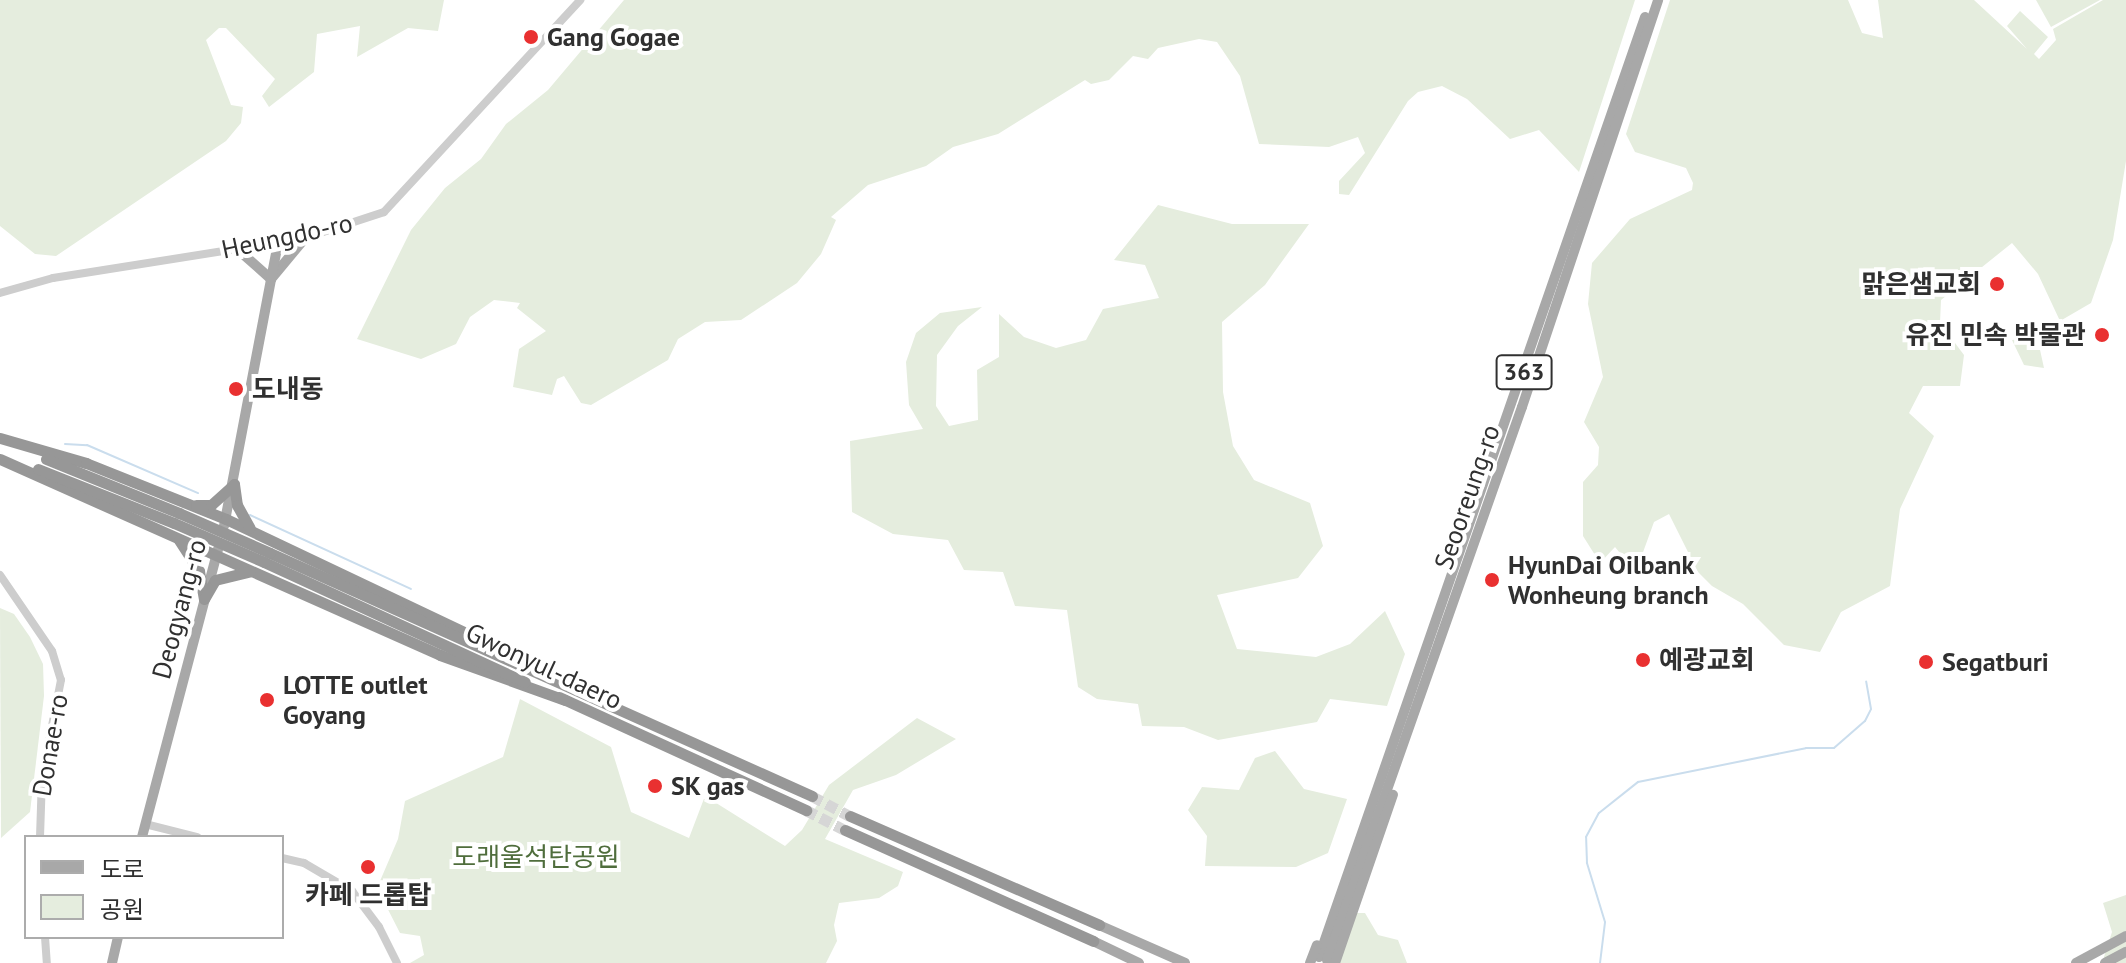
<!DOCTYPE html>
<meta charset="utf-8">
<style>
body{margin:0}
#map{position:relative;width:2126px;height:963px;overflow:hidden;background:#fff;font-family:"PT Sans","Noto Sans KR",sans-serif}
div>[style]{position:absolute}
.green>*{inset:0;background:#e5edde}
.stream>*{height:2px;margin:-1px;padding:0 1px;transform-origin:1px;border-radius:1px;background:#cadded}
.highway-tunnel>*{height:11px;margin-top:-5.5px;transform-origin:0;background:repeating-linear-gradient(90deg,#d6d6d6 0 11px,transparent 0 16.5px)}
.minor>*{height:8px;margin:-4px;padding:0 4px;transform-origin:4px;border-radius:4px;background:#cdcdcd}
.major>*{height:10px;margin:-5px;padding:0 5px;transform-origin:5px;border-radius:5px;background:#a8a8a8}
.highway>*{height:11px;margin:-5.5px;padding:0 5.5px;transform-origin:5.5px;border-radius:5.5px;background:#979797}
.highway-bridge>*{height:11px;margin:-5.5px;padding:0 5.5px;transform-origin:5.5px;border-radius:5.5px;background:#979797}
.dots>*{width:22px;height:22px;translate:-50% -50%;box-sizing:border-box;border:4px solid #fff;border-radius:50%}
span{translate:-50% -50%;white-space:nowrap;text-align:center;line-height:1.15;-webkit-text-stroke:8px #fff;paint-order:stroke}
.shield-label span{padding:2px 6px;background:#fff;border:2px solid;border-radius:6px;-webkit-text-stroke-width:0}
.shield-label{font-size:24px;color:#303030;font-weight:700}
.poi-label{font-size:26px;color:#303030;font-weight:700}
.left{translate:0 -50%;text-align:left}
.right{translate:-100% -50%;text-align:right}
.street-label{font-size:26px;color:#303030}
.park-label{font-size:26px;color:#4f6d3c}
.legend{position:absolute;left:24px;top:835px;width:260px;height:104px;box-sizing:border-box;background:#fff;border:2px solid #acacac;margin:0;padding:10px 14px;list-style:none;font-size:24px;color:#303030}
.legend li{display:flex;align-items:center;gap:16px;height:40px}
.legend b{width:40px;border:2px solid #acacac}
</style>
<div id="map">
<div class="green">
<i style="clip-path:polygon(0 0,444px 0,438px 31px,408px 28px,357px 57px,360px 26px,317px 34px,314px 72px,269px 107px,262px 96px,275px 79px,226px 28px,219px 28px,206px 40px,231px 105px,243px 107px,241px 123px,226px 141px,56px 256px,35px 254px,0 226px)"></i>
<i style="clip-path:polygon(624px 0,1635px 0,1579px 172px,1539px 130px,1510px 139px,1467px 99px,1442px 86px,1418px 92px,1408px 101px,1349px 195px,1339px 194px,1339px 181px,1365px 153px,1358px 137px,1329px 147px,1259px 144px,1240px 76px,1217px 42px,1199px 39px,1158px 48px,1148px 59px,1133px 56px,1109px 80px,1091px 84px,1085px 80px,998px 134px,953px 147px,926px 166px,868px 185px,831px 217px,836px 220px,821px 254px,797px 283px,741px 320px,705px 322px,678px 339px,668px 360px,591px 405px,581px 403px,564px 376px,557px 379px,552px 395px,513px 387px,519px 349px,546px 331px,517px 308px,520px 303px,494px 300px,470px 317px,456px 344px,421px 359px,357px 339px,411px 230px,445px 188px,481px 159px,506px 124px,548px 90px)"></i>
<i style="clip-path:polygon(1670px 0,1848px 0,1862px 33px,1883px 38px,1878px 0,1974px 0,2027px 49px,2007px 26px,2020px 11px,2048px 37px,2034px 54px,2039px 59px,2056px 40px,2053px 29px,2103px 0,2126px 0,2126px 161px,2113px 240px,2091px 303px,2060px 321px,2038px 274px,2012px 243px,1941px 300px,1940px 323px,1964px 355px,1960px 386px,1923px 386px,1909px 413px,1934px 436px,1900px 509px,1890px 586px,1841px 612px,1820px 652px,1784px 645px,1743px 604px,1712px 586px,1698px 572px,1669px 514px,1654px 522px,1642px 555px,1635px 558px,1624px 558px,1615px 547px,1600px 563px,1583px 536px,1583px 482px,1598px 465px,1599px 447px,1584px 422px,1603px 377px,1588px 304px,1592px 263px,1630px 219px,1692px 190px,1693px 183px,1686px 168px,1635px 152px,1626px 134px)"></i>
<i style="clip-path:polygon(2036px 0,2100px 0,2051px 27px)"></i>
<i style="clip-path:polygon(1158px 205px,1232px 224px,1309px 224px,1265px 285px,1222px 322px,1223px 392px,1233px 446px,1254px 480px,1310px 503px,1323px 546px,1298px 578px,1217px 595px,1237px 649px,1316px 657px,1350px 644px,1385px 611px,1405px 654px,1387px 706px,1330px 699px,1317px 722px,1218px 740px,1184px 727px,1142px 726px,1138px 704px,1097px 699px,1078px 687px,1067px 610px,1015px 606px,1003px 572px,964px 570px,948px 540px,893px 534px,852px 512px,850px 441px,923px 429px,909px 405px,906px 362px,916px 333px,940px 313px,982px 307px,958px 326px,937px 355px,936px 406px,949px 426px,978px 420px,977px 370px,999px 357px,999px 314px,1024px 337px,1056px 348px,1086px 340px,1103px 309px,1159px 298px,1145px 265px,1114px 260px)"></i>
<i style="clip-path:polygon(2035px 327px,2044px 368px,2024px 365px,2012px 340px)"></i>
<i style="clip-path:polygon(0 608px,14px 614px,30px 637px,43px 664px,44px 696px,30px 812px,1px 838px)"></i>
<i style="clip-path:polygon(520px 699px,611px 747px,631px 812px,689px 838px,705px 796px,785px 846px,802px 830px,829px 785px,917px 718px,956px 739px,896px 775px,853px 790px,825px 839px,903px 872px,898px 886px,879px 898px,839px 903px,834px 925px,837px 941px,826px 963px,410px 963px,424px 955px,420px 936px,400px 933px,377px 888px,398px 839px,405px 801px,503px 757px)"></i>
<i style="clip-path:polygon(1275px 751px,1304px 789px,1347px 799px,1328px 853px,1296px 867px,1205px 866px,1207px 836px,1188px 810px,1202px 787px,1239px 790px,1255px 758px)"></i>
<i style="clip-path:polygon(2126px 895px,2126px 963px,2102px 963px,2112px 932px,2103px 903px)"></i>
<i style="clip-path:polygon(1357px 913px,1365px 913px,1378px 935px,1398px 940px,1407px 963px,1339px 963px)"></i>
</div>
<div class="stream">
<i style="left:65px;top:444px;width:22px;rotate:3deg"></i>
<i style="left:87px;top:445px;width:121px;rotate:23.4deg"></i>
<i style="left:250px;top:515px;width:177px;rotate:24.7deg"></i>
<i style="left:1600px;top:963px;width:41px;rotate:-83deg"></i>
<i style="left:1605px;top:922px;width:62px;rotate:-107deg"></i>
<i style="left:1587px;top:863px;width:26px;rotate:-92deg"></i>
<i style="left:1586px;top:837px;width:27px;rotate:-62deg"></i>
<i style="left:1599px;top:813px;width:50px;rotate:-38.5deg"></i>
<i style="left:1638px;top:782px;width:171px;rotate:-11.4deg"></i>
<i style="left:1806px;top:748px;width:28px"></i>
<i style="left:1834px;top:748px;width:41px;rotate:-41.1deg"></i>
<i style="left:1865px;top:721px;width:13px;rotate:-63deg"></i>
<i style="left:1871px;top:709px;width:28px;rotate:-100deg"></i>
</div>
<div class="highway-tunnel">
<i style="left:812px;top:796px;width:43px;rotate:27.8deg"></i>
<i style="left:806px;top:810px;width:44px;rotate:27.1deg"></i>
</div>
<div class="minor">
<i style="left:0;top:293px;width:55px;rotate:-15.8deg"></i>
<i style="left:53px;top:278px;width:255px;rotate:-9deg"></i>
<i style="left:305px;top:238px;width:83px;rotate:-18.2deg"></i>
<i style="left:384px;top:212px;width:289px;rotate:-47.2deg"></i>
<i style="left:0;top:575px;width:92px;rotate:55.6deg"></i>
<i style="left:52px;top:651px;width:30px;rotate:73deg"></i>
<i style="left:61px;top:680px;width:99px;rotate:101.1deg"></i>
<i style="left:42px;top:777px;width:60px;rotate:91.9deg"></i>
<i style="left:145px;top:824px;width:54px;rotate:14deg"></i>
<i style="left:282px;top:858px;width:23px;rotate:13deg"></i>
<i style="left:304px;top:863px;width:56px;rotate:30.3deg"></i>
<i style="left:352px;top:891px;width:45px;rotate:53.1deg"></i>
<i style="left:379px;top:927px;width:40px;rotate:63.4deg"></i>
<i style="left:45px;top:937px;width:26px;rotate:86deg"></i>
</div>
<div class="major">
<i style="left:236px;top:248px;width:47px;rotate:41.5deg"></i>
<i style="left:271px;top:279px;width:53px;rotate:-50.3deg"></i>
<i style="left:224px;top:526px;width:289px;rotate:-79.2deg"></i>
<i style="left:142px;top:837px;width:298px;rotate:-75.2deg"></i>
<i style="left:1099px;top:925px;width:94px;rotate:23.8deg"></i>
<i style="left:1093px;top:941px;width:51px;rotate:25.6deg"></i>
<i style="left:1319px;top:957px;width:995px;rotate:-70.87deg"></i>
<i style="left:1327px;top:960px;width:586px;rotate:-70.58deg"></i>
<i style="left:1522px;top:407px;width:429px;rotate:-71.5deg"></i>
<i style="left:112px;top:963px;width:27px;rotate:-77deg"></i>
<i style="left:1310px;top:963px;width:19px;rotate:-69deg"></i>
<i style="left:1335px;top:963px;width:178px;rotate:-71deg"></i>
<i style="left:2076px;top:963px;width:57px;rotate:-28.4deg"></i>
<i style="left:2105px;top:963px;width:24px;rotate:-28deg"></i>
</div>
<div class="highway">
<i style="left:0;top:438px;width:90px;rotate:16.2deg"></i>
<i style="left:86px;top:463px;width:151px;rotate:21.8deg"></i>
<i style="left:226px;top:519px;width:275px;rotate:25.4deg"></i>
<i style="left:0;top:459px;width:482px;rotate:24deg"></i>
<i style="left:440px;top:655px;width:133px;rotate:19.8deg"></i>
<i style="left:46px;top:459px;width:144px;rotate:22.1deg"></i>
<i style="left:38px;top:469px;width:146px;rotate:21.7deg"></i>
<i style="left:234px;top:484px;width:21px;rotate:82deg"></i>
<i style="left:237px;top:505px;width:26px;rotate:61deg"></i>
<i style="left:196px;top:505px;width:15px"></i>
<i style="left:211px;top:505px;width:31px;rotate:-42deg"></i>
<i style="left:179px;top:540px;width:37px;rotate:57deg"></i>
<i style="left:199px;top:571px;width:28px;rotate:80deg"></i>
<i style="left:270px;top:553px;width:594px;rotate:24.15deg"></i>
<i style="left:264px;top:562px;width:287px;rotate:24.7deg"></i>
<i style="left:204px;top:599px;width:22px;rotate:-60deg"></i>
<i style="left:215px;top:580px;width:36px;rotate:-14deg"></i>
<i style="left:559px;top:697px;width:272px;rotate:24.6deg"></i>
<i style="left:850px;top:816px;width:272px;rotate:23.6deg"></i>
<i style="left:845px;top:830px;width:272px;rotate:24.1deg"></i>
</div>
<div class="highway-bridge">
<i style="left:179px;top:513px;width:99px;rotate:23.7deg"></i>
<i style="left:174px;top:523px;width:98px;rotate:23.4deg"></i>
</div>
<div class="dots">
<i style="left:531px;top:37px;background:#e93030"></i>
<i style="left:1997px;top:284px;background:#e93030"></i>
<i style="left:2102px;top:335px;background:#e93030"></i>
<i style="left:236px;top:389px;background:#e93030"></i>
<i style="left:1492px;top:580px;background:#e93030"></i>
<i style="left:1643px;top:660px;background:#e93030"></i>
<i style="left:1926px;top:662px;background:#e93030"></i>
<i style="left:267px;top:700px;background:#e93030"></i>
<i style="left:655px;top:786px;background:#e93030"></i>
<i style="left:368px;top:867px;background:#e93030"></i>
</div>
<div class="shield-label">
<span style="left:1524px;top:372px">363</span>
</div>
<div class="poi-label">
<span class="left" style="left:547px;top:37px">Gang Gogae</span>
<span class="right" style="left:1981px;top:284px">맑은샘교회</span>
<span class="right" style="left:2086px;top:335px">유진 민속 박물관</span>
<span class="left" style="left:252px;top:389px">도내동</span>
<span class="left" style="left:1508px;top:580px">HyunDai Oilbank<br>Wonheung branch</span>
<span class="left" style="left:1659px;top:660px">예광교회</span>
<span class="left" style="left:1942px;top:662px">Segatburi</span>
<span class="left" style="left:283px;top:700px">LOTTE outlet<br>Goyang</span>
<span class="left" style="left:671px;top:786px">SK gas</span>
<span style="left:368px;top:895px">카페 드롭탑</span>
</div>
<div class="street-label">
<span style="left:287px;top:236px;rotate:-12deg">Heungdo-ro</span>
<span style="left:1467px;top:497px;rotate:-71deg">Seooreung-ro</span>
<span style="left:179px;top:609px;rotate:-75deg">Deogyang-ro</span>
<span style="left:544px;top:666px;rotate:25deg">Gwonyul-daero</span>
<span style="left:50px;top:745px;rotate:-80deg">Donae-ro</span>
</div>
<div class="park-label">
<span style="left:536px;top:857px">도래울석탄공원</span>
</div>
<ul class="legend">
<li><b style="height:10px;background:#a8a8a8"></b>도로</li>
<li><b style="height:22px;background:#e5edde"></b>공원</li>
</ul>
</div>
